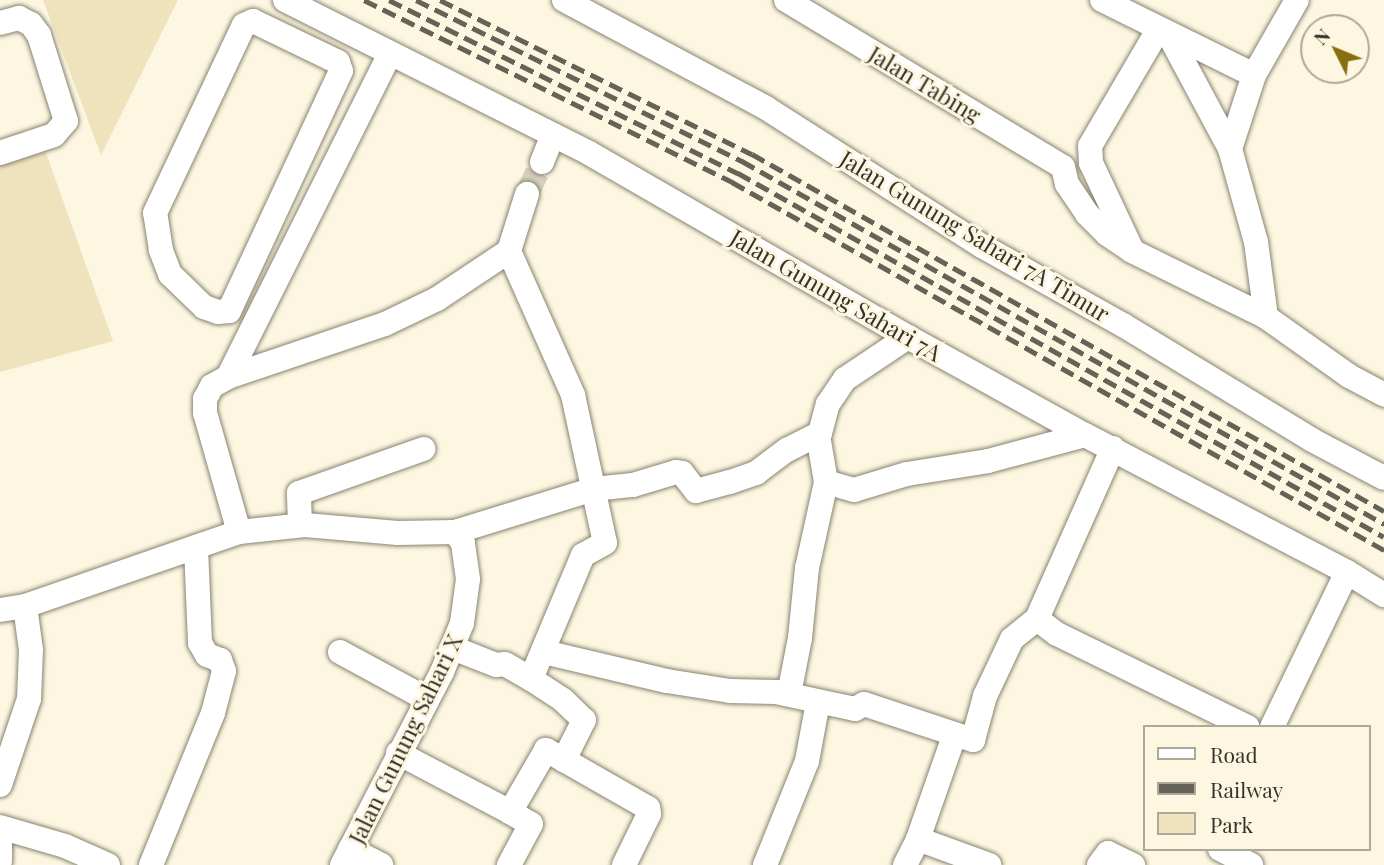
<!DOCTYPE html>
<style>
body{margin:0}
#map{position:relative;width:1384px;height:865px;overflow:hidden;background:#fdf7e2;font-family:"Playfair Display",serif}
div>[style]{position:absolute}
.green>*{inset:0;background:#eee3bd}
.street-tunnel>*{height:24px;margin-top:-12px;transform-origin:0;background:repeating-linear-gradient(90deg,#d5d0bd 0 24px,transparent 0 36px)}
.roads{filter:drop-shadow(0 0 2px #88836f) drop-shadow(0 0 2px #88836f)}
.street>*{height:24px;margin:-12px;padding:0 12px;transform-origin:12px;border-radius:12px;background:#fff}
.rail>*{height:5px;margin-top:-2.5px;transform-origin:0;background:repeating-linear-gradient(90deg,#656257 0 14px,transparent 0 21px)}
span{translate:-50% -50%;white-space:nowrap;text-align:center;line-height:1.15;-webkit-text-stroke:6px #fdf7e2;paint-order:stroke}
.street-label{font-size:23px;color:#35332b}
.legend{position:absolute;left:1143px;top:725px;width:228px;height:126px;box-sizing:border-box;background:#fdf7e2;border:2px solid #ada999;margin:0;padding:9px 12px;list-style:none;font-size:21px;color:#35332b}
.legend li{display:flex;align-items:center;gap:14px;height:35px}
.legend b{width:35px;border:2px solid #ada999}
.north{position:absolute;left:1300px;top:14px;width:70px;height:70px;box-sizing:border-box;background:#fdf7e2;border:2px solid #ada999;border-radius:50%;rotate:313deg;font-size:19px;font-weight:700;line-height:28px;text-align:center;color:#35332b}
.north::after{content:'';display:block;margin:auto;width:24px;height:32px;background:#876f0f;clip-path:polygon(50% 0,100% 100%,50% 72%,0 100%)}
</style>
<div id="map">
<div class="green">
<i style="clip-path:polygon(43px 0,178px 0,101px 155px)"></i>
<i style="clip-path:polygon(41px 139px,113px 341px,0 372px,0 151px)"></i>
</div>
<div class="street-tunnel">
<i style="left:527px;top:194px;width:35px;rotate:-65deg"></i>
</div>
<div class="roads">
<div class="street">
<i style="left:285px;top:0;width:340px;rotate:26.7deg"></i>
<i style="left:589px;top:153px;width:368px;rotate:30deg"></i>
<i style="left:908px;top:337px;width:202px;rotate:29deg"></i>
<i style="left:1085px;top:435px;width:296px;rotate:27.6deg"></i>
<i style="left:1347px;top:572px;width:44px;rotate:31.9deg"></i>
<i style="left:564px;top:0;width:229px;rotate:28.1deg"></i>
<i style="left:766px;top:108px;width:256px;rotate:32.6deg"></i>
<i style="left:982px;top:246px;width:162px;rotate:29.3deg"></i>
<i style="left:1123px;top:325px;width:221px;rotate:31.3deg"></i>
<i style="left:1312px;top:440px;width:81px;rotate:27.8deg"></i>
<i style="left:786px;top:0;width:323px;rotate:31.1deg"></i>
<i style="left:1063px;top:167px;width:17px;rotate:77deg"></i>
<i style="left:1067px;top:184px;width:36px;rotate:56deg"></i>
<i style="left:1087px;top:214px;width:28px;rotate:45deg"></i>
<i style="left:1107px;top:234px;width:30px;rotate:34deg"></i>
<i style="left:1132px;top:251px;width:149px;rotate:26.2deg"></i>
<i style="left:1266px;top:317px;width:102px;rotate:35.4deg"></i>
<i style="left:1349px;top:376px;width:40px;rotate:28deg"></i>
<i style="left:1102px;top:0;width:169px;rotate:26.3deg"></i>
<i style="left:253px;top:21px;width:94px;rotate:25.8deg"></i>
<i style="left:338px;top:62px;width:9px;rotate:72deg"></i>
<i style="left:341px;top:71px;width:265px;rotate:115deg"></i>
<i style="left:229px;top:311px;width:11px;rotate:175deg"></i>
<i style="left:218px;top:312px;width:15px;rotate:-160deg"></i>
<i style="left:204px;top:307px;width:47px;rotate:-135.9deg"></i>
<i style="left:170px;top:274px;width:26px;rotate:-111deg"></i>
<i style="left:161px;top:250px;width:37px;rotate:-99deg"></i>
<i style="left:155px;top:213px;width:208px;rotate:-64.7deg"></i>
<i style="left:244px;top:25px;width:10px;rotate:-24deg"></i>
<i style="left:0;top:23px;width:20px;rotate:-15deg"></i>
<i style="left:19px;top:18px;width:13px;rotate:27deg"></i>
<i style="left:31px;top:24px;width:14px;rotate:54deg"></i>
<i style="left:39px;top:35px;width:90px;rotate:72.6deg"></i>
<i style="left:66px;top:121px;width:18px;rotate:131deg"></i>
<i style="left:54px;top:135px;width:57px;rotate:161.6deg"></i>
<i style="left:1169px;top:35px;width:129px;rotate:61.8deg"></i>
<i style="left:542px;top:162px;width:29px;rotate:-68deg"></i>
<i style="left:1132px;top:250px;width:96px;rotate:-115.2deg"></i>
<i style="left:1091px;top:163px;width:17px;rotate:-93deg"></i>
<i style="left:1090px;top:146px;width:134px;rotate:-59.6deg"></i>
<i style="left:509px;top:251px;width:158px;rotate:66deg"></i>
<i style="left:573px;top:395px;width:151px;rotate:77.8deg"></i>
<i style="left:605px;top:543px;width:25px;rotate:151deg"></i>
<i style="left:583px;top:555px;width:134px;rotate:112.8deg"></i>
<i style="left:531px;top:679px;width:38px;rotate:33deg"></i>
<i style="left:563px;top:700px;width:29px;rotate:44deg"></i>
<i style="left:584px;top:720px;width:45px;rotate:116.6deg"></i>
<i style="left:564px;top:760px;width:21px;rotate:-151deg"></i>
<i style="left:546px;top:750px;width:72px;rotate:120.1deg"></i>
<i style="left:510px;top:812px;width:24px;rotate:30deg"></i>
<i style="left:531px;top:824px;width:47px;rotate:118.2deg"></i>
<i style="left:1266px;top:317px;width:76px;rotate:-97.6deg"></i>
<i style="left:1256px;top:242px;width:97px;rotate:-105.6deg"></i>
<i style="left:1230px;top:149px;width:78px;rotate:-72deg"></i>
<i style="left:1254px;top:75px;width:86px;rotate:-60.2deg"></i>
<i style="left:228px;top:377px;width:362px;rotate:-63.4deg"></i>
<i style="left:1113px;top:448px;width:187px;rotate:114deg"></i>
<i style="left:1037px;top:619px;width:25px;rotate:37deg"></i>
<i style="left:1057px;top:634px;width:212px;rotate:26deg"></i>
<i style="left:826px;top:482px;width:29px;rotate:16deg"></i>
<i style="left:854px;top:490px;width:55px;rotate:-16.8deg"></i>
<i style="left:907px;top:474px;width:82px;rotate:-9.1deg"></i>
<i style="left:988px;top:461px;width:100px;rotate:-15deg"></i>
<i style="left:300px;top:525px;width:32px;rotate:-92deg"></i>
<i style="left:299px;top:493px;width:132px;rotate:-19.5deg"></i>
<i style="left:239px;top:532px;width:124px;rotate:-105.9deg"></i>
<i style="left:205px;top:413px;width:14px;rotate:-90deg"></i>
<i style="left:205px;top:399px;width:15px;rotate:-62deg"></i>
<i style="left:212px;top:386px;width:18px;rotate:-29deg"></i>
<i style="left:228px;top:377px;width:166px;rotate:-18.7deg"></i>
<i style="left:385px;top:324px;width:58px;rotate:-25.7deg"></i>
<i style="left:437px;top:299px;width:87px;rotate:-33.7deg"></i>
<i style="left:509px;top:251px;width:60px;rotate:-72.5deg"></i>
<i style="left:0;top:610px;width:25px;rotate:-9deg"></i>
<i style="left:25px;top:606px;width:226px;rotate:-19.1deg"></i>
<i style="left:239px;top:532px;width:66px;rotate:-6.1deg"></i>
<i style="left:305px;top:525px;width:93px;rotate:4.9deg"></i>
<i style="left:398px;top:533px;width:57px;rotate:-1deg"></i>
<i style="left:455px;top:532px;width:145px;rotate:-17.2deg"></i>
<i style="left:594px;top:489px;width:39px;rotate:-6deg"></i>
<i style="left:633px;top:485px;width:45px;rotate:-16.8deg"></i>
<i style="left:676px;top:472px;width:6px;rotate:9deg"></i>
<i style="left:682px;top:473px;width:23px;rotate:52deg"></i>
<i style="left:696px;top:491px;width:35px;rotate:-15deg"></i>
<i style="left:730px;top:482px;width:28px;rotate:-19deg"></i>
<i style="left:756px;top:473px;width:39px;rotate:-37deg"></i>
<i style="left:787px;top:450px;width:37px;rotate:-27deg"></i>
<i style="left:820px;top:433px;width:30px;rotate:-75deg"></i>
<i style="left:828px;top:404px;width:30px;rotate:-56deg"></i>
<i style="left:845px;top:379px;width:76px;rotate:-33.7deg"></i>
<i style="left:453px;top:648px;width:46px;rotate:21.6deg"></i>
<i style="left:496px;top:665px;width:9px;rotate:-6deg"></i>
<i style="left:505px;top:664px;width:30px;rotate:30deg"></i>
<i style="left:340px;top:652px;width:99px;rotate:28.4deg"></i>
<i style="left:544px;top:652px;width:126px;rotate:13.3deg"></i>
<i style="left:667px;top:681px;width:64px;rotate:9deg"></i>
<i style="left:730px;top:691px;width:46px;rotate:1.2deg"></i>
<i style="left:776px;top:692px;width:81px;rotate:12.1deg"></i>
<i style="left:855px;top:709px;width:10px;rotate:-29deg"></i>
<i style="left:864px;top:704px;width:115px;rotate:18.3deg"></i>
<i style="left:973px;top:740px;width:46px;rotate:-74.7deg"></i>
<i style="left:985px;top:696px;width:63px;rotate:-64.7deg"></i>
<i style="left:1012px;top:639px;width:32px;rotate:-39deg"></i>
<i style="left:789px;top:694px;width:57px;rotate:-78.9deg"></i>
<i style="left:800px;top:638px;width:70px;rotate:-84.3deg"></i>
<i style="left:807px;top:568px;width:88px;rotate:-77.5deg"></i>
<i style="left:826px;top:482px;width:48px;rotate:-99.7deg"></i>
<i style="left:1272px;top:727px;width:172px;rotate:-64.2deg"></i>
<i style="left:398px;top:753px;width:127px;rotate:27.8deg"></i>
<i style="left:564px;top:760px;width:97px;rotate:29.7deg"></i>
<i style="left:648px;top:808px;width:6px;rotate:81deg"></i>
<i style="left:649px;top:814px;width:57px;rotate:116.1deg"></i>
<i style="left:0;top:785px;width:91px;rotate:-71.4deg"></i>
<i style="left:29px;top:699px;width:49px;rotate:-87.7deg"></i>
<i style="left:31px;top:650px;width:44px;rotate:-97.8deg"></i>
<i style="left:0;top:827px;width:68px;rotate:16.3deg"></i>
<i style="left:65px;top:846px;width:47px;rotate:23.8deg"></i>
<i style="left:918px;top:839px;width:76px;rotate:20.1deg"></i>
<i style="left:0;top:844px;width:17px;rotate:90deg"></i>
<i style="left:350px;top:849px;width:35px;rotate:27deg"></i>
<i style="left:1220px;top:849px;width:35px;rotate:27deg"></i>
<i style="left:151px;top:865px;width:164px;rotate:-67.8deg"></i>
<i style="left:213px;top:713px;width:43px;rotate:-75.3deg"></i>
<i style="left:224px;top:671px;width:12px;rotate:-110deg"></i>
<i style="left:220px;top:660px;width:14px;rotate:-159deg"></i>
<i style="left:207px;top:655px;width:14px;rotate:-120deg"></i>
<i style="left:200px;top:643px;width:96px;rotate:-92.4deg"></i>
<i style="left:342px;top:865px;width:217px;rotate:-62.6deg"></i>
<i style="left:442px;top:672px;width:53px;rotate:-67.8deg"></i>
<i style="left:462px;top:623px;width:44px;rotate:-82.2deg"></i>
<i style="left:468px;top:579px;width:36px;rotate:-98deg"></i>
<i style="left:463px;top:543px;width:14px;rotate:-126deg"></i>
<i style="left:765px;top:865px;width:112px;rotate:-68deg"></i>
<i style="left:807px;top:761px;width:60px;rotate:-79.4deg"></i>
<i style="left:905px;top:865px;width:29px;rotate:-63deg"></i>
<i style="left:918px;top:839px;width:109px;rotate:-70.7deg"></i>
<i style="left:1099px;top:865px;width:15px;rotate:-53deg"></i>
<i style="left:1108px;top:853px;width:28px;rotate:26deg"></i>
</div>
</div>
<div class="rail">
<i style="left:364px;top:0;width:411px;rotate:26.3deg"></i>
<i style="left:732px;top:182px;width:749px;rotate:29.44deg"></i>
<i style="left:389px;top:0;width:390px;rotate:26.4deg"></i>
<i style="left:738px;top:173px;width:741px;rotate:29.4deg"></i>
<i style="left:416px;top:0;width:364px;rotate:26.3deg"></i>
<i style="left:742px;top:161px;width:738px;rotate:29.48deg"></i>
<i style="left:440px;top:0;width:348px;rotate:26.3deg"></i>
<i style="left:752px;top:154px;width:726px;rotate:29.46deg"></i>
</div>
<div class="street-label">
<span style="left:925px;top:84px;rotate:31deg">Jalan Tabing</span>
<span style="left:975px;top:236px;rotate:31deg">Jalan Gunung Sahari 7A Timur</span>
<span style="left:836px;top:295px;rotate:30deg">Jalan Gunung Sahari 7A</span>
<span style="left:405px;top:739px;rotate:-64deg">Jalan Gunung Sahari X</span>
</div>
<ul class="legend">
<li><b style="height:9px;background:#fff"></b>Road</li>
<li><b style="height:9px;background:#656257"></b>Railway</li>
<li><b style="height:19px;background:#eee3bd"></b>Park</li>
</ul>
<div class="north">N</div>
</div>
